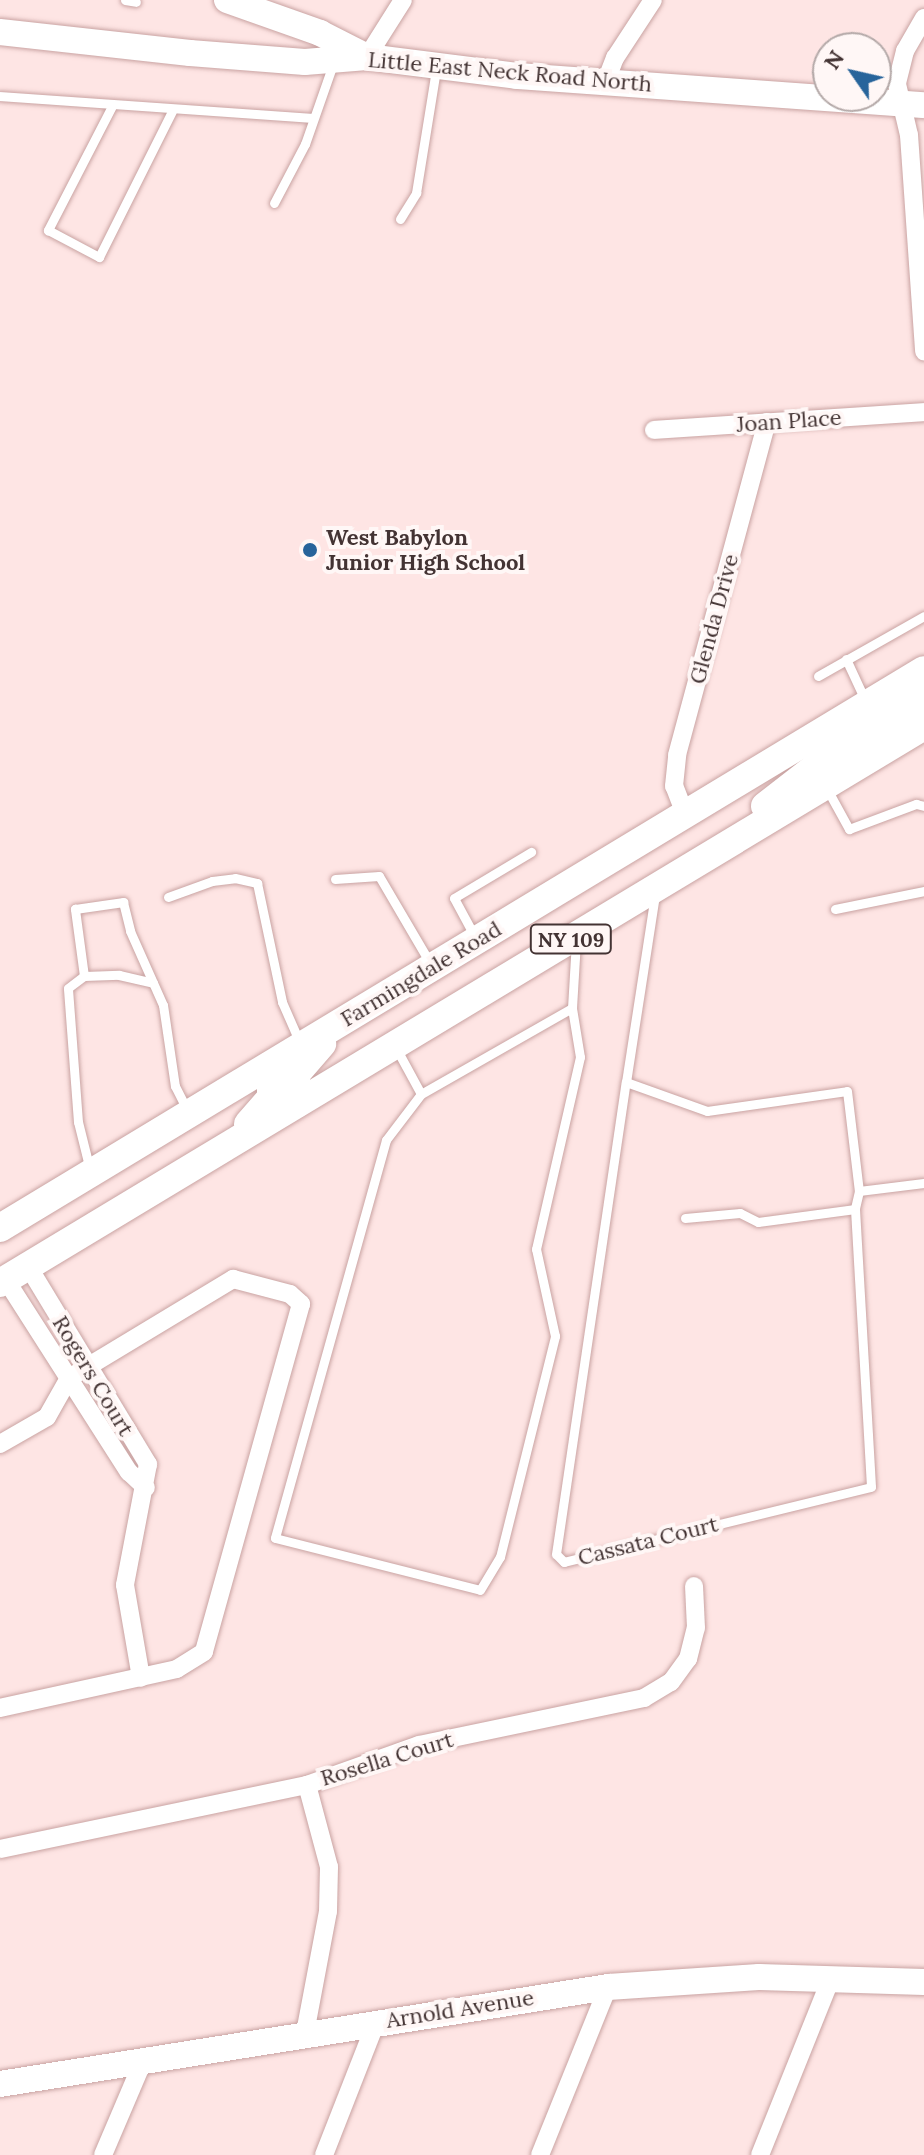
<!DOCTYPE html>
<style>
body{margin:0}
#map{position:relative;width:924px;height:2155px;overflow:hidden;background:#fee5e4;font-family:Lora,serif}
div>[style]{position:absolute}
.roads{filter:drop-shadow(0 0 2px #c9a3a2) drop-shadow(0 0 2px #c9a3a2)}
.lane>*{height:9px;margin:-4.5px;padding:0 4.5px;transform-origin:4.5px;border-radius:4.5px;background:#fff}
.street>*{height:18px;margin:-9px;padding:0 9px;transform-origin:9px;border-radius:9px;background:#fff}
.secondary>*{height:26px;margin:-13px;padding:0 13px;transform-origin:13px;border-radius:13px;background:#fff}
.primary>*{height:28px;margin:-14px;padding:0 14px;transform-origin:14px;border-radius:14px;background:#fff}
.dots>*{width:22px;height:22px;translate:-50% -50%;box-sizing:border-box;border:4px solid #fff7f6;border-radius:50%}
span{translate:-50% -50%;white-space:nowrap;text-align:center;line-height:1.15;-webkit-text-stroke:8px #fff7f6;paint-order:stroke}
.shield-label span{padding:2px 6px;background:#fff7f6;border:2px solid;border-radius:6px;-webkit-text-stroke-width:0}
.shield-label{font-size:20px;color:#433333;font-weight:700}
.street-label{font-size:22px;color:#433333}
.poi-label{font-size:22px;color:#433333;font-weight:700}
.left{translate:0 -50%;text-align:left}
.north{position:absolute;left:812px;top:32px;width:80px;height:80px;box-sizing:border-box;background:#fff7f6;border:2px solid #b4a9a8;border-radius:50%;rotate:304deg;font-size:22px;font-weight:700;line-height:32px;text-align:center;color:#433333}
.north::after{content:'';display:block;margin:auto;width:28px;height:36px;background:#27649b;clip-path:polygon(50% 0,100% 100%,50% 72%,0 100%)}
</style>
<div id="map">
<div class="roads">
<div class="lane">
<i style="left:125px;top:0;width:11px;rotate:10deg"></i>
<i style="left:0;top:96px;width:313px;rotate:4deg"></i>
<i style="left:112px;top:106px;width:140px;rotate:117.3deg"></i>
<i style="left:48px;top:230px;width:58px;rotate:27.9deg"></i>
<i style="left:99px;top:257px;width:163px;rotate:-63.4deg"></i>
<i style="left:274px;top:203px;width:67px;rotate:-62.3deg"></i>
<i style="left:305px;top:144px;width:85px;rotate:-70.7deg"></i>
<i style="left:400px;top:219px;width:31px;rotate:-58deg"></i>
<i style="left:416px;top:193px;width:126px;rotate:-80.8deg"></i>
<i style="left:846px;top:659px;width:45px;rotate:65.1deg"></i>
<i style="left:818px;top:676px;width:122px;rotate:-29.5deg"></i>
<i style="left:827px;top:789px;width:46px;rotate:61.2deg"></i>
<i style="left:849px;top:829px;width:72px;rotate:-20.5deg"></i>
<i style="left:916px;top:804px;width:8px;rotate:14deg"></i>
<i style="left:335px;top:879px;width:44px;rotate:-3.9deg"></i>
<i style="left:379px;top:876px;width:101px;rotate:59.6deg"></i>
<i style="left:168px;top:897px;width:47px;rotate:-20deg"></i>
<i style="left:212px;top:881px;width:23px;rotate:-7deg"></i>
<i style="left:235px;top:878px;width:23px;rotate:13deg"></i>
<i style="left:257px;top:883px;width:122px;rotate:78.1deg"></i>
<i style="left:282px;top:1002px;width:45px;rotate:66.3deg"></i>
<i style="left:835px;top:909px;width:91px;rotate:-11.4deg"></i>
<i style="left:475px;top:937px;width:44px;rotate:-118.3deg"></i>
<i style="left:454px;top:898px;width:90px;rotate:-30.9deg"></i>
<i style="left:84px;top:976px;width:35px;rotate:-2deg"></i>
<i style="left:119px;top:975px;width:35px;rotate:13deg"></i>
<i style="left:396px;top:1048px;width:52px;rotate:61.5deg"></i>
<i style="left:421px;top:1094px;width:58px;rotate:127.3deg"></i>
<i style="left:386px;top:1140px;width:413px;rotate:105.6deg"></i>
<i style="left:275px;top:1538px;width:211px;rotate:14.2deg"></i>
<i style="left:480px;top:1590px;width:39px;rotate:-59deg"></i>
<i style="left:500px;top:1557px;width:228px;rotate:-76deg"></i>
<i style="left:555px;top:1336px;width:89px;rotate:-102.3deg"></i>
<i style="left:536px;top:1249px;width:197px;rotate:-77.1deg"></i>
<i style="left:580px;top:1057px;width:50px;rotate:-99.3deg"></i>
<i style="left:572px;top:1008px;width:68px;rotate:-86.6deg"></i>
<i style="left:626px;top:1082px;width:86px;rotate:19.7deg"></i>
<i style="left:707px;top:1111px;width:141px;rotate:-8.1deg"></i>
<i style="left:847px;top:1091px;width:101px;rotate:83.2deg"></i>
<i style="left:859px;top:1191px;width:18px;rotate:103deg"></i>
<i style="left:855px;top:1209px;width:278px;rotate:86.7deg"></i>
<i style="left:871px;top:1487px;width:316px;rotate:166.3deg"></i>
<i style="left:564px;top:1562px;width:11px;rotate:-135deg"></i>
<i style="left:556px;top:1554px;width:477px;rotate:-81.6deg"></i>
<i style="left:626px;top:1082px;width:189px;rotate:-81.2deg"></i>
<i style="left:421px;top:1094px;width:174px;rotate:-29.7deg"></i>
<i style="left:90px;top:1170px;width:49px;rotate:-104deg"></i>
<i style="left:78px;top:1122px;width:134px;rotate:-94.3deg"></i>
<i style="left:68px;top:988px;width:20px;rotate:-37deg"></i>
<i style="left:84px;top:976px;width:68px;rotate:-97.7deg"></i>
<i style="left:75px;top:909px;width:49px;rotate:-8.3deg"></i>
<i style="left:123px;top:902px;width:30px;rotate:76deg"></i>
<i style="left:130px;top:931px;width:81px;rotate:66deg"></i>
<i style="left:163px;top:1005px;width:82px;rotate:81.6deg"></i>
<i style="left:175px;top:1086px;width:28px;rotate:63deg"></i>
<i style="left:859px;top:1191px;width:65px;rotate:-7deg"></i>
<i style="left:685px;top:1218px;width:55px;rotate:-5.2deg"></i>
<i style="left:740px;top:1213px;width:20px;rotate:27deg"></i>
<i style="left:758px;top:1222px;width:98px;rotate:-7.6deg"></i>
</div>
<div class="street">
<i style="left:924px;top:18px;width:38px;rotate:120deg"></i>
<i style="left:905px;top:51px;width:34px;rotate:104deg"></i>
<i style="left:897px;top:84px;width:52px;rotate:76.8deg"></i>
<i style="left:909px;top:135px;width:217px;rotate:86deg"></i>
<i style="left:367px;top:57px;width:67px;rotate:-57.7deg"></i>
<i style="left:606px;top:81px;width:25px;rotate:-69deg"></i>
<i style="left:615px;top:58px;width:69px;rotate:-56.8deg"></i>
<i style="left:654px;top:430px;width:271px;rotate:-3.8deg"></i>
<i style="left:685px;top:814px;width:30px;rotate:-111deg"></i>
<i style="left:674px;top:786px;width:31px;rotate:-84deg"></i>
<i style="left:677px;top:755px;width:345px;rotate:-74.9deg"></i>
<i style="left:28px;top:1266px;width:232px;rotate:58.8deg"></i>
<i style="left:148px;top:1464px;width:123px;rotate:100.8deg"></i>
<i style="left:125px;top:1585px;width:94px;rotate:80.2deg"></i>
<i style="left:6px;top:1280px;width:228px;rotate:57.4deg"></i>
<i style="left:129px;top:1472px;width:23px;rotate:43deg"></i>
<i style="left:0;top:1444px;width:54px;rotate:-29.9deg"></i>
<i style="left:47px;top:1417px;width:45px;rotate:-60.6deg"></i>
<i style="left:69px;top:1378px;width:192px;rotate:-31.1deg"></i>
<i style="left:233px;top:1279px;width:59px;rotate:14.7deg"></i>
<i style="left:290px;top:1294px;width:15px;rotate:42deg"></i>
<i style="left:301px;top:1304px;width:361px;rotate:105.6deg"></i>
<i style="left:204px;top:1652px;width:32px;rotate:148deg"></i>
<i style="left:177px;top:1669px;width:181px;rotate:167.6deg"></i>
<i style="left:0;top:1849px;width:314px;rotate:-11.8deg"></i>
<i style="left:307px;top:1785px;width:119px;rotate:-19.7deg"></i>
<i style="left:419px;top:1745px;width:230px;rotate:-11.8deg"></i>
<i style="left:644px;top:1698px;width:31px;rotate:-31deg"></i>
<i style="left:671px;top:1682px;width:29px;rotate:-54deg"></i>
<i style="left:688px;top:1659px;width:32px;rotate:-76deg"></i>
<i style="left:696px;top:1628px;width:42px;rotate:-92.7deg"></i>
<i style="left:305px;top:2033px;width:124px;rotate:-79.3deg"></i>
<i style="left:328px;top:1911px;width:44px;rotate:-88.7deg"></i>
<i style="left:329px;top:1867px;width:85px;rotate:-105deg"></i>
<i style="left:103px;top:2155px;width:102px;rotate:-66.9deg"></i>
<i style="left:324px;top:2155px;width:143px;rotate:-68.6deg"></i>
<i style="left:540px;top:2155px;width:181px;rotate:-68deg"></i>
<i style="left:760px;top:2155px;width:188px;rotate:-68.1deg"></i>
</div>
<div class="secondary">
<i style="left:227px;top:0;width:99px;rotate:19.5deg"></i>
<i style="left:320px;top:33px;width:53px;rotate:27.1deg"></i>
<i style="left:0;top:32px;width:191px;rotate:6.3deg"></i>
<i style="left:190px;top:53px;width:115px;rotate:4.5deg"></i>
<i style="left:305px;top:62px;width:62px;rotate:-4.6deg"></i>
<i style="left:367px;top:57px;width:151px;rotate:7.2deg"></i>
<i style="left:517px;top:76px;width:408px;rotate:4.1deg"></i>
<i style="left:0;top:2084px;width:616px;rotate:-9.06deg"></i>
<i style="left:608px;top:1987px;width:151px;rotate:-3.8deg"></i>
<i style="left:759px;top:1977px;width:165px;rotate:1.7deg"></i>
</div>
<div class="primary">
<i style="left:765px;top:806px;width:73px;rotate:-37.8deg"></i>
<i style="left:823px;top:761px;width:119px;rotate:-32deg"></i>
<i style="left:296px;top:1104px;width:30px;rotate:-90deg"></i>
<i style="left:296px;top:1074px;width:40px;rotate:-49deg"></i>
<i style="left:248px;top:1124px;width:35px;rotate:-49deg"></i>
<i style="left:271px;top:1098px;width:33px;rotate:-90deg"></i>
<i style="left:0;top:1228px;width:1079px;rotate:-31.13deg"></i>
<i style="left:0;top:1283px;width:1079px;rotate:-31.08deg"></i>
</div>
</div>
<div class="dots">
<i style="left:310px;top:550px;background:#27649b"></i>
</div>
<div class="shield-label">
<span style="left:571px;top:939px">NY 109</span>
</div>
<div class="street-label">
<span style="left:510px;top:72px;rotate:5deg">Little East Neck Road North</span>
<span style="left:789px;top:421px;rotate:-4deg">Joan Place</span>
<span style="left:714px;top:619px;rotate:-75deg">Glenda Drive</span>
<span style="left:421px;top:974px;rotate:-31deg">Farmingdale Road</span>
<span style="left:93px;top:1376px;rotate:59deg">Rogers Court</span>
<span style="left:648px;top:1541px;rotate:-14deg">Cassata Court</span>
<span style="left:387px;top:1759px;rotate:-17deg">Rosella Court</span>
<span style="left:460px;top:2009px;rotate:-9deg">Arnold Avenue</span>
</div>
<div class="poi-label">
<span class="left" style="left:326px;top:550px">West Babylon<br>Junior High School</span>
</div>
<div class="north">N</div>
</div>
